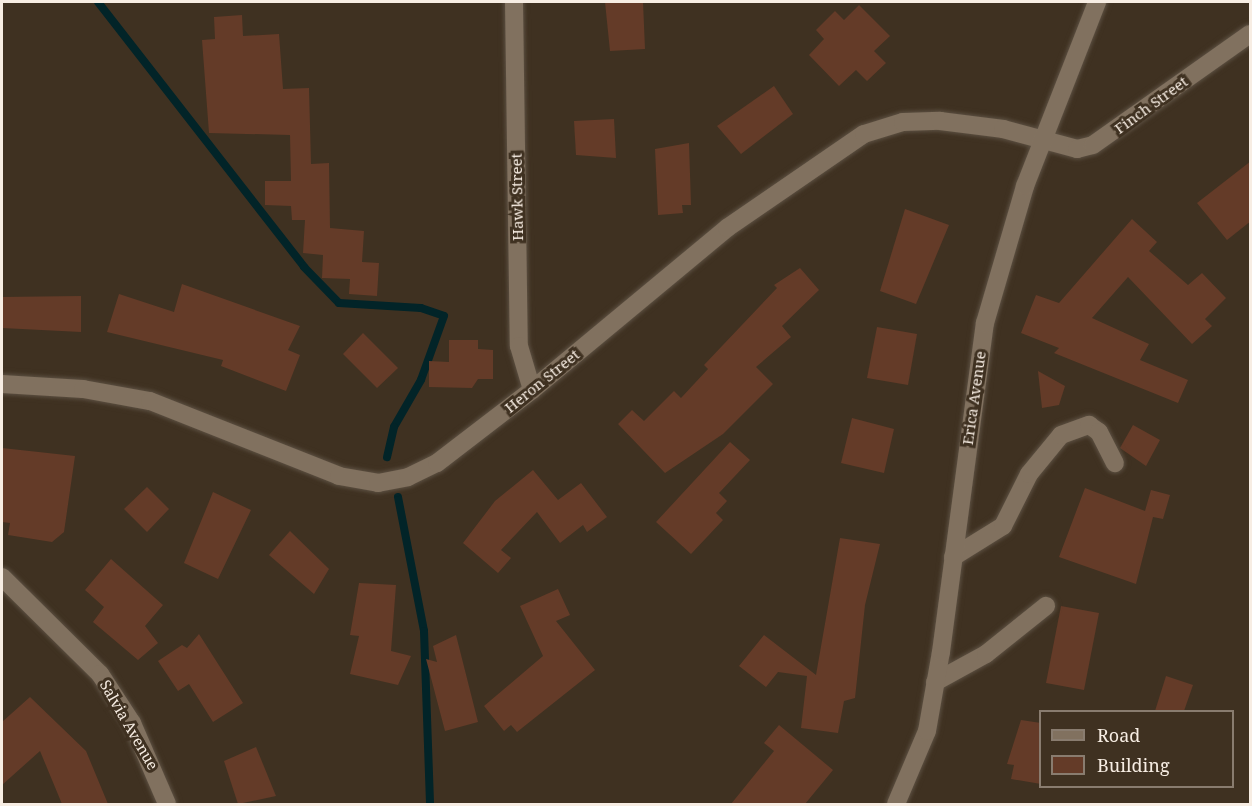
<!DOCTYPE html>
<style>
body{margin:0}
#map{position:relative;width:1252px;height:806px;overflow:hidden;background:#3f3121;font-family:"Noto Serif",serif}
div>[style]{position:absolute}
.stream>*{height:8px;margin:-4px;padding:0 4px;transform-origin:4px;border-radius:4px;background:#022428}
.building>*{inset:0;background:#643b28}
.roads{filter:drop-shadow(0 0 2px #5c5042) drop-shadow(0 0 2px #5c5042)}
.minor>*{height:18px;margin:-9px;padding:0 9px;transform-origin:9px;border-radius:9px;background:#81715f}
span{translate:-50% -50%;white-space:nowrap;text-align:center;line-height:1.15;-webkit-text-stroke:6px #3f3121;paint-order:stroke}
.street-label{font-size:15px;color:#f7ede3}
.frame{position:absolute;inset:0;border:3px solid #f7ede3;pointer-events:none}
.legend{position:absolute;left:1039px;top:710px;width:195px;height:78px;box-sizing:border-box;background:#3f3121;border:2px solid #897c6f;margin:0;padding:8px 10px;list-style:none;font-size:18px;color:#f7ede3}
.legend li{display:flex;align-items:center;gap:12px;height:30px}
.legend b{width:30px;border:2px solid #897c6f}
</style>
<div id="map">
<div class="stream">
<i style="left:98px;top:2px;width:336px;rotate:52.1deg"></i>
<i style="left:304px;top:267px;width:50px;rotate:45.8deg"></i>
<i style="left:339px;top:303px;width:82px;rotate:3.5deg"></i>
<i style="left:421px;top:308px;width:24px;rotate:19deg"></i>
<i style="left:444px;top:316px;width:68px;rotate:109.8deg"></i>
<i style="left:421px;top:380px;width:54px;rotate:119.9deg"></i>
<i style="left:394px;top:427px;width:31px;rotate:103deg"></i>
<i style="left:398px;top:497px;width:136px;rotate:79deg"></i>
<i style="left:424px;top:631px;width:173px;rotate:88deg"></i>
</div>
<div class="building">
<i style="clip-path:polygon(605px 2px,643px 2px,645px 49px,610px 51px)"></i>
<i style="clip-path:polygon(859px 5px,890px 36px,874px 51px,886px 63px,867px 81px,856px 70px,839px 86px,809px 55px,824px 39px,816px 30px,835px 11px,844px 20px)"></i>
<i style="clip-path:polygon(242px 15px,243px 36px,279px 34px,283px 89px,309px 88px,311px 164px,329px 163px,330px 228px,364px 231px,362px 262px,379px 263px,377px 296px,349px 294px,350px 279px,322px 278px,323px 255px,303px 253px,305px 220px,292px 220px,291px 206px,265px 205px,265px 181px,291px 181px,290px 135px,209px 133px,202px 40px,215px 39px,214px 17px)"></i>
<i style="clip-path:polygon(774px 86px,793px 114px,741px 154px,717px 126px)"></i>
<i style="clip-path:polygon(614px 119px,616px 158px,576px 155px,574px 121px)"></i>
<i style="clip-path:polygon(689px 143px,691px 205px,682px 205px,683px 213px,658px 215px,655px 149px)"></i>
<i style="clip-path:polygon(1251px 161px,1251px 221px,1227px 240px,1197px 203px)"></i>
<i style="clip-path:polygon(905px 209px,949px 225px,916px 304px,880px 291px)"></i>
<i style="clip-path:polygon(1132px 219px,1157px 242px,1149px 251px,1188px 285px,1202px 273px,1226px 298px,1205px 319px,1212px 326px,1192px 344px,1128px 277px,1092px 318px,1149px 344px,1140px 360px,1188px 380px,1178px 403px,1054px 353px,1059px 348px,1021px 333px,1036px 295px,1059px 303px)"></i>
<i style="clip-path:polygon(800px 268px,819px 290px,782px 326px,791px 337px,756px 367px,773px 384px,723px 434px,665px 473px,618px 424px,632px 410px,644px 421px,674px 391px,681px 398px,708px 369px,704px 365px,777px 288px,774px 285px)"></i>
<i style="clip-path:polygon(182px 284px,300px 326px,288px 350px,300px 355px,286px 391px,221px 366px,223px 360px,107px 332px,119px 294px,174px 312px)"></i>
<i style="clip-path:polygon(81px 296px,81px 332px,2px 328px,2px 297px)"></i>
<i style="clip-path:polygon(877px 327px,917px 334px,908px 385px,867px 378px)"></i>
<i style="clip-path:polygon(363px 333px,398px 368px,377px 388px,343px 354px)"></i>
<i style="clip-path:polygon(449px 340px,478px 340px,478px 349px,493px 350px,493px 379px,478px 379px,472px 388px,429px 387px,429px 361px,449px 362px)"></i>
<i style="clip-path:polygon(1038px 371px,1065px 386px,1059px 405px,1042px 408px)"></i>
<i style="clip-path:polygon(852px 418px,894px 429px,884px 473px,841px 463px)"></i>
<i style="clip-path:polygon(1133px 425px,1160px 440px,1146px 466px,1120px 448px)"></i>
<i style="clip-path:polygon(730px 442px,750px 460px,719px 493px,727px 501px,716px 513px,723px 520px,691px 554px,656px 522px)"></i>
<i style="clip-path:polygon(2px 448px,75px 456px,64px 532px,52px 542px,8px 535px,10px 523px,2px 522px)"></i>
<i style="clip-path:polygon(533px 470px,558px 500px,581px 483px,607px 517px,587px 532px,583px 525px,560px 543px,537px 512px,501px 550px,511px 558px,498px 573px,463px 543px,495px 501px)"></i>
<i style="clip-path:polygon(147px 487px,169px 509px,147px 532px,124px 509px)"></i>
<i style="clip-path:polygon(1085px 488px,1145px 511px,1151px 490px,1170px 495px,1163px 519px,1153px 517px,1136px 584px,1059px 557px)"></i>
<i style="clip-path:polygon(213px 492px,251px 510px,218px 579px,184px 563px)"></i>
<i style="clip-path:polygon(290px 531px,329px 569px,314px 594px,269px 555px)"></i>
<i style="clip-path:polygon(840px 538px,880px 544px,865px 605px,855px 698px,844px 701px,838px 733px,801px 728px,807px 676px,778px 672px,766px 687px,739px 666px,764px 635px,816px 675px)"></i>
<i style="clip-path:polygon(111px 559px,163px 605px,145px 626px,158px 643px,138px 660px,93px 622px,104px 607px,85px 590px)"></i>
<i style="clip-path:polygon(359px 583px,396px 585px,391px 651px,411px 656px,398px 685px,350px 674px,359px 636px,350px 635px)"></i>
<i style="clip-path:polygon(558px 589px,570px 615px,556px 621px,595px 670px,517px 732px,511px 725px,504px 731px,484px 706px,543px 656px,520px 606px)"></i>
<i style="clip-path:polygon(1061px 606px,1099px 613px,1084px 690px,1046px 683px)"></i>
<i style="clip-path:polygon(199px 634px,243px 703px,213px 722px,189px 684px,178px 691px,158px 661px,182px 645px,187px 648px)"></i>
<i style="clip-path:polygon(456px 635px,478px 722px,445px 731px,426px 659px,437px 662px,433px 646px)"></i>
<i style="clip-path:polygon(1166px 676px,1193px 685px,1184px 711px,1155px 711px)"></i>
<i style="clip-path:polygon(30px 697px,86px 751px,108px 804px,62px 804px,40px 751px,2px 785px,2px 722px)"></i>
<i style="clip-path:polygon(1021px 720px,1041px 723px,1041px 784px,1011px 779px,1014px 765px,1007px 764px)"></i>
<i style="clip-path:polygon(779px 725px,833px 770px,805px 804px,731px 804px,774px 751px,764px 743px)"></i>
<i style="clip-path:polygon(256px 747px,276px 796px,238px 804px,224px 761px)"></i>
</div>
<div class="roads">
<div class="minor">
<i style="left:514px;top:2px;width:344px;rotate:89.2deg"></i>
<i style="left:519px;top:346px;width:46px;rotate:73.5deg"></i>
<i style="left:2px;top:384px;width:81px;rotate:3.5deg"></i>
<i style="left:83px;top:389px;width:68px;rotate:10.2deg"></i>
<i style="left:150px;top:401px;width:203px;rotate:21.6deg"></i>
<i style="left:339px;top:476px;width:40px;rotate:10deg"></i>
<i style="left:378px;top:483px;width:31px;rotate:-11deg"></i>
<i style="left:408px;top:477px;width:32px;rotate:-26deg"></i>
<i style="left:437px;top:463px;width:120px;rotate:-37.5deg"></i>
<i style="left:532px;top:390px;width:254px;rotate:-39.7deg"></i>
<i style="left:727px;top:228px;width:166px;rotate:-34.5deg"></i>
<i style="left:864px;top:134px;width:41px;rotate:-17.1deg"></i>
<i style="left:903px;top:122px;width:37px;rotate:-2deg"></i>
<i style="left:940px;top:121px;width:64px;rotate:7.2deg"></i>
<i style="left:1003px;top:129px;width:77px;rotate:15.1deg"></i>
<i style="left:1077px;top:149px;width:16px;rotate:-14deg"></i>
<i style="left:1093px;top:145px;width:192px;rotate:-35.3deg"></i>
<i style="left:953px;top:557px;width:59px;rotate:-31.8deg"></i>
<i style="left:1003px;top:526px;width:58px;rotate:-63.4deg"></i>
<i style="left:1029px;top:474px;width:50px;rotate:-50.6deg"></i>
<i style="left:1061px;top:435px;width:30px;rotate:-20deg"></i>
<i style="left:1089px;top:425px;width:12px;rotate:35deg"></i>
<i style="left:1099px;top:432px;width:35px;rotate:63deg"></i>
<i style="left:2px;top:577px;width:138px;rotate:44.7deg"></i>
<i style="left:100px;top:674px;width:59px;rotate:56.9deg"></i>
<i style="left:132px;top:723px;width:88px;rotate:66.6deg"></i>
<i style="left:935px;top:682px;width:58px;rotate:-28.8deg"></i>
<i style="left:986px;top:654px;width:77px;rotate:-38.7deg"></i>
<i style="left:896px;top:804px;width:79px;rotate:-67deg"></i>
<i style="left:927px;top:731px;width:80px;rotate:-80deg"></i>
<i style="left:941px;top:652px;width:332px;rotate:-82.4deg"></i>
<i style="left:985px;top:323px;width:143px;rotate:-73.7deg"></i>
<i style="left:1025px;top:186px;width:198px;rotate:-68.6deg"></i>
</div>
</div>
<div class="street-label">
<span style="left:1151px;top:105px;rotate:-36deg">Finch Street</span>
<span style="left:517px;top:197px;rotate:-91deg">Hawk Street</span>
<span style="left:542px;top:381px;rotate:-39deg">Heron Street</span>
<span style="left:974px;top:398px;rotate:-82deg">Erica Avenue</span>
<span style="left:129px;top:725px;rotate:60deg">Salvia Avenue</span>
</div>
<div class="frame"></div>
<ul class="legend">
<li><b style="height:8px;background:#81715f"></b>Road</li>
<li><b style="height:16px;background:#643b28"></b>Building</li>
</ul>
</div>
